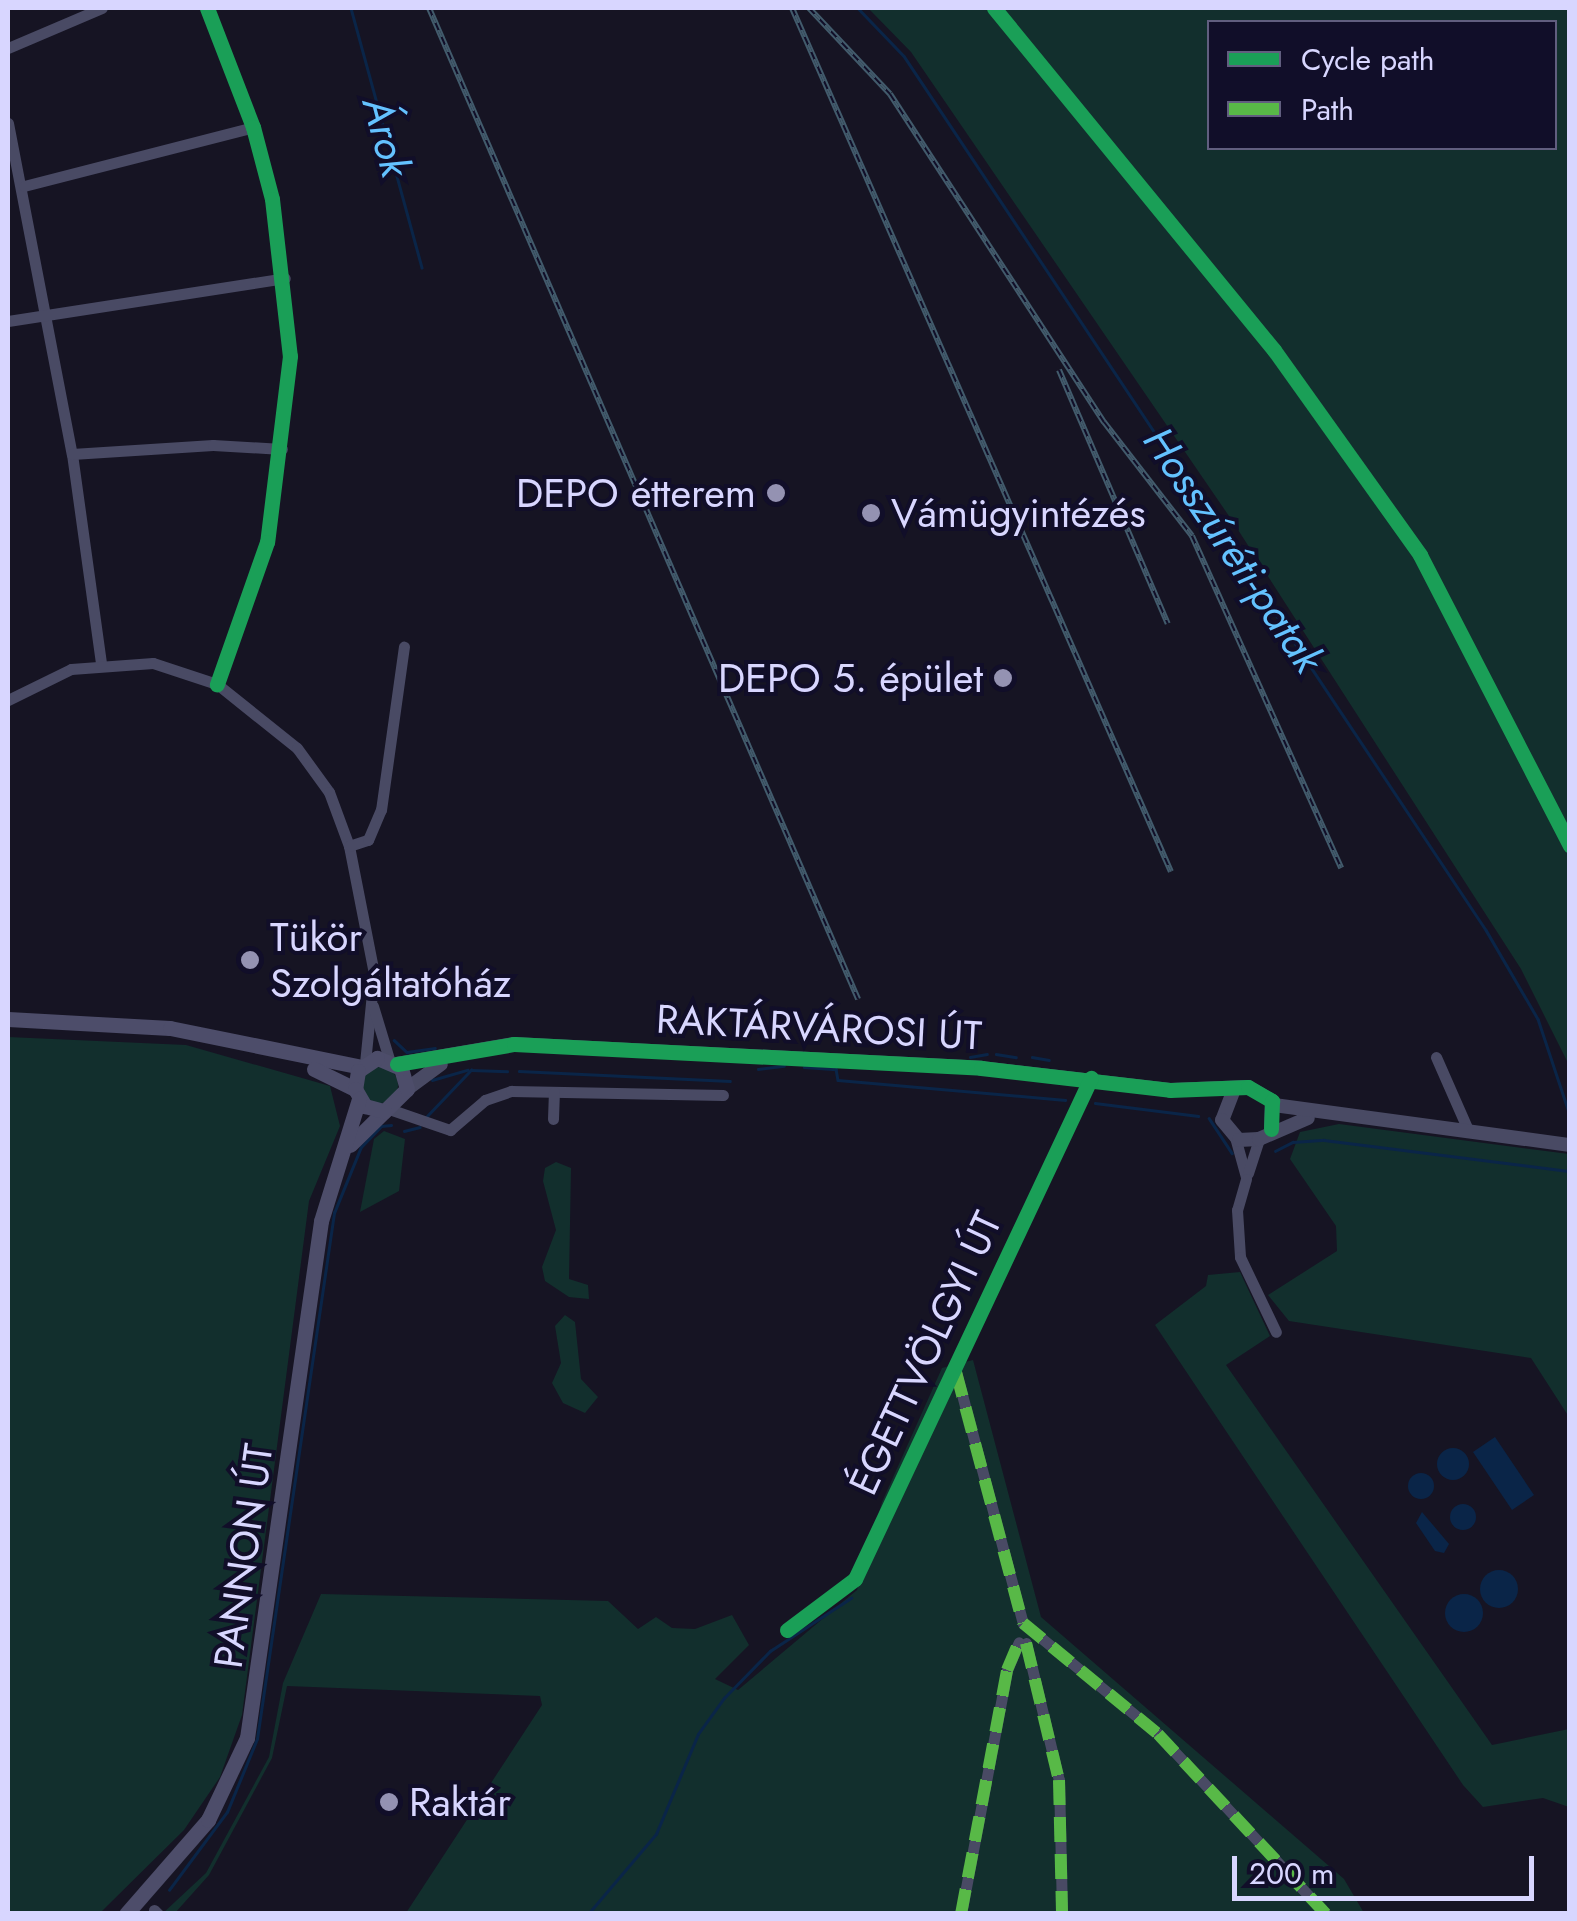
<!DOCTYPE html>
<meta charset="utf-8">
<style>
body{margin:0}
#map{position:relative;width:1577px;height:1921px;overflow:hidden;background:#161423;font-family:Jost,sans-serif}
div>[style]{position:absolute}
.green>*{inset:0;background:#122f2d}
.round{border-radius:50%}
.water>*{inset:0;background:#0a2548}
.stream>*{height:2.5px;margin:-1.25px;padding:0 1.25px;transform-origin:1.25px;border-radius:1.25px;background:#0a2548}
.minor>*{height:11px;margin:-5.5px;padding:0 5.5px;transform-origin:5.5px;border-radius:5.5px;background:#494a64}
.tertiary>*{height:14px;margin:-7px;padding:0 7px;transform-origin:7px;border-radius:7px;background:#494a64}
.secondary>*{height:15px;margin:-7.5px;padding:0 7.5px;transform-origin:7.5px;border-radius:7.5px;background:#4d4d6a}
.rail>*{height:6px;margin-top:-3px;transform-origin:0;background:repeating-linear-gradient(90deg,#110e29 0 8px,#425b6c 0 16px);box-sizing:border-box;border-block:2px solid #425b6c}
.quiet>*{height:12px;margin-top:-6px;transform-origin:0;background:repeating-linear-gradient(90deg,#58b947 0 25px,transparent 0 37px)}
.cycleway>*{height:15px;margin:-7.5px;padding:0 7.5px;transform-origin:7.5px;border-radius:7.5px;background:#1a9f57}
.dots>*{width:28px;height:28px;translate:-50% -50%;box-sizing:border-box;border:5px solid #110e29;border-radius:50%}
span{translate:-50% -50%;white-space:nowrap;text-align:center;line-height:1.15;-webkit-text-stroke:8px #110e29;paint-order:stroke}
.poi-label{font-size:40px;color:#d8d6ff}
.right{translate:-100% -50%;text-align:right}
.left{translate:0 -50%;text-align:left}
.street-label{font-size:40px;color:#d8d6ff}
.water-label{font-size:42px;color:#64c2ff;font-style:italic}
.frame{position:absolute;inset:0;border:10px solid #d8d6ff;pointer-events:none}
.legend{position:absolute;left:1207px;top:20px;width:350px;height:130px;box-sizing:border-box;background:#110e29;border:2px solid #615e7f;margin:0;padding:12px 18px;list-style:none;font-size:30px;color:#d8d6ff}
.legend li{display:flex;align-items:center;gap:20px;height:50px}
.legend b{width:50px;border:2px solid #615e7f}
.scale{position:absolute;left:1232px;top:1856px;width:302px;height:45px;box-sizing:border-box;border:5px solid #d8d6ff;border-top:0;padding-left:12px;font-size:30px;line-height:35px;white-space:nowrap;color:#d8d6ff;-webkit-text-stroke:8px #110e29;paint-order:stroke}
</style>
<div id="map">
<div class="green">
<i style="clip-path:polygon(evenodd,868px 8px,1569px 8px,1569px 1065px,1521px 969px,1231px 519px,911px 52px,868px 8px,1210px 22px,1554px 22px,1554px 148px,1210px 148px,1210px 22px)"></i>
<i style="clip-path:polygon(8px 1037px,186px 1045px,330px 1086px,340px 1126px,309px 1201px,242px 1715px,220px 1777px,184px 1830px,100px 1913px,8px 1913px)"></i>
<i class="round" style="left:362px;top:1067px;width:36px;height:36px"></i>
<i style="clip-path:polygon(1339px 1124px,1569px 1154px,1569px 1417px,1531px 1358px,1289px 1321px,1268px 1295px,1337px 1251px,1336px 1226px,1290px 1159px,1300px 1132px)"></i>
<i style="clip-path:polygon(384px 1131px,405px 1139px,399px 1191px,360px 1212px,374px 1139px)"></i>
<i style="clip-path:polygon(556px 1162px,571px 1168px,569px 1279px,588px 1285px,589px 1299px,569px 1297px,545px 1281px,542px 1267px,556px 1230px,543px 1181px,545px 1168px)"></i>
<i style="clip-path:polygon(1240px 1272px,1270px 1336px,1226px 1365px,1492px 1745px,1569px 1729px,1569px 1807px,1543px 1798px,1483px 1807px,1463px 1785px,1155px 1325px,1206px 1286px,1208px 1275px)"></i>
<i style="clip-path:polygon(565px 1315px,575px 1322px,581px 1379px,598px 1397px,585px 1413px,563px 1403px,552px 1383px,561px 1363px,555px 1326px)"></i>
<i style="clip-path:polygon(973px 1360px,1041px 1617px,1344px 1879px,1364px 1913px,406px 1913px,542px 1705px,540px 1696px,287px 1686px,272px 1758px,209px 1875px,175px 1913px,162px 1914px,206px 1873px,269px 1757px,283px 1683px,321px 1594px,608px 1601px,638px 1629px,656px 1617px,672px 1628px,695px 1629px,732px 1615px,749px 1645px,715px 1679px,738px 1690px,857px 1590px,882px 1502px,942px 1368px)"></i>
</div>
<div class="water">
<i style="clip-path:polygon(1495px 1437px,1534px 1495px,1512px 1510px,1473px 1452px)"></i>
<i class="round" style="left:1437px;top:1448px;width:32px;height:32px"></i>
<i class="round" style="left:1408px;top:1473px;width:26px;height:26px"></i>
<i class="round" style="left:1450px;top:1504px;width:26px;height:26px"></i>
<i style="clip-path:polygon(1422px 1512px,1449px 1544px,1444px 1553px,1435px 1551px,1416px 1523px)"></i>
<i class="round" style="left:1480px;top:1570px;width:38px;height:38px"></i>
<i class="round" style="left:1445px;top:1594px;width:38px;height:38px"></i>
</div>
<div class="stream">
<i style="left:351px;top:8px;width:269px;rotate:74.7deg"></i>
<i style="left:858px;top:8px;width:66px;rotate:46.2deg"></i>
<i style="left:904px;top:56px;width:1050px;rotate:56.34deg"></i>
<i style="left:1486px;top:930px;width:103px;rotate:59.7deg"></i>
<i style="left:1538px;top:1019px;width:101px;rotate:71.6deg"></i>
<i style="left:394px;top:1040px;width:18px;rotate:43deg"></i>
<i style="left:407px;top:1052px;width:28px;rotate:-8deg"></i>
<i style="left:996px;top:1054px;width:20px;rotate:9deg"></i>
<i style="left:970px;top:1057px;width:17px;rotate:-10deg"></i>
<i style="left:1032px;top:1057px;width:17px;rotate:10deg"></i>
<i style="left:804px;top:1067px;width:32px;rotate:4deg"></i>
<i style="left:836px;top:1069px;width:11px;rotate:80deg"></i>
<i style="left:838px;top:1080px;width:228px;rotate:5deg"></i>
<i style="left:758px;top:1069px;width:26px;rotate:-7deg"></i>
<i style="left:519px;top:1071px;width:211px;rotate:2.7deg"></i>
<i style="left:432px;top:1080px;width:37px;rotate:-16deg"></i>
<i style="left:1095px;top:1103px;width:104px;rotate:7.2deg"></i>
<i style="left:427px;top:1116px;width:64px;rotate:-46.3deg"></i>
<i style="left:471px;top:1070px;width:36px;rotate:2deg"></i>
<i style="left:1209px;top:1118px;width:42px;rotate:56.7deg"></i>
<i style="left:404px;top:1131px;width:16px;rotate:-14deg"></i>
<i style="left:1275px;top:1151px;width:20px;rotate:-27deg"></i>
<i style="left:1293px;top:1142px;width:31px;rotate:-4deg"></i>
<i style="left:1324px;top:1140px;width:248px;rotate:7.2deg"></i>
<i style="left:169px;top:1890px;width:97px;rotate:-53.4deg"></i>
<i style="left:227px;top:1812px;width:79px;rotate:-67.7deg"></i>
<i style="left:257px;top:1739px;width:532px;rotate:-81.67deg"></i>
<i style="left:334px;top:1213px;width:71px;rotate:-67.8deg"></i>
<i style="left:361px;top:1147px;width:29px;rotate:-46deg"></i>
<i style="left:381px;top:1126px;width:10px;rotate:-6deg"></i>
<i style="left:588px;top:1914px;width:105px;rotate:-49.6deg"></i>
<i style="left:656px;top:1834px;width:108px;rotate:-67.2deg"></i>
<i style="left:698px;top:1734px;width:44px;rotate:-54.2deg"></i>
<i style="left:724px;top:1698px;width:66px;rotate:-45.6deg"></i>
<i style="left:770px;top:1651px;width:97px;rotate:-33.2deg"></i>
</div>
<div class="minor">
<i style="left:207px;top:8px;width:128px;rotate:68.9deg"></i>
<i style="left:253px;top:127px;width:74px;rotate:75.2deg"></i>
<i style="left:272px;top:199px;width:158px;rotate:83.5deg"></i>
<i style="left:290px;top:356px;width:187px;rotate:97deg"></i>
<i style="left:267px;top:542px;width:151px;rotate:109.4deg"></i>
<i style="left:994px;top:8px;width:442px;rotate:50.7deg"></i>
<i style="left:1274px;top:350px;width:252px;rotate:54.5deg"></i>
<i style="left:1420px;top:555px;width:327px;rotate:62.7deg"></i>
<i style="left:8px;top:48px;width:102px;rotate:-23.1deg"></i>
<i style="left:8px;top:123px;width:337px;rotate:79.1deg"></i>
<i style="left:72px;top:454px;width:211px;rotate:82.1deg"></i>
<i style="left:24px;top:186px;width:236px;rotate:-14.4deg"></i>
<i style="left:8px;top:321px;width:280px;rotate:-8.8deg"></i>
<i style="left:72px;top:454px;width:141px;rotate:-3.7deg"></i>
<i style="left:213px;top:445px;width:69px;rotate:3.3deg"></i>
<i style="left:8px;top:700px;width:70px;rotate:-26.2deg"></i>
<i style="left:71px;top:669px;width:82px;rotate:-4.2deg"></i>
<i style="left:153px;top:663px;width:67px;rotate:18.2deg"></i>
<i style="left:217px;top:684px;width:102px;rotate:38.7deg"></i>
<i style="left:297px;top:748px;width:54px;rotate:54deg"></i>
<i style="left:329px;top:792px;width:58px;rotate:69.7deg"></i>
<i style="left:349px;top:846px;width:129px;rotate:78.9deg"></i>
<i style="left:374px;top:973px;width:90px;rotate:95.7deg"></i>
<i style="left:349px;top:846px;width:20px;rotate:-18deg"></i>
<i style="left:368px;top:840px;width:33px;rotate:-67deg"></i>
<i style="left:381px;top:810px;width:165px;rotate:-82deg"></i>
<i style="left:373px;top:1006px;width:55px;rotate:73.2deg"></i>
<i style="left:1436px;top:1057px;width:82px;rotate:66.3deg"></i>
<i style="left:389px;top:1109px;width:65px;rotate:19deg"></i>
<i style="left:450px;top:1130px;width:46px;rotate:-40.6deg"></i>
<i style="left:485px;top:1100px;width:28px;rotate:-19deg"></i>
<i style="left:511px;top:1091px;width:212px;rotate:1.1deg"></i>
<i style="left:553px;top:1119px;width:27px;rotate:-88deg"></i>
<i style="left:1235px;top:1137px;width:41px;rotate:74.6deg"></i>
<i style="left:1248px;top:1173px;width:36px;rotate:-72deg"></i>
<i style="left:1246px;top:1179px;width:32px;rotate:106deg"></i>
<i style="left:1237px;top:1210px;width:47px;rotate:86.3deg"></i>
<i style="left:1240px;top:1257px;width:83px;rotate:64.4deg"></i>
<i style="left:956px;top:1372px;width:260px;rotate:75.1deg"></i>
<i style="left:1023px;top:1623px;width:175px;rotate:39.4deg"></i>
<i style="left:1158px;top:1734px;width:246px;rotate:47deg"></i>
<i style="left:787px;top:1630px;width:85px;rotate:-36.9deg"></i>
<i style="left:855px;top:1579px;width:554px;rotate:-64.78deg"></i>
<i style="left:1026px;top:1643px;width:141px;rotate:76.5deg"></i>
<i style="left:1059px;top:1780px;width:134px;rotate:88.7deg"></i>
<i style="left:154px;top:1910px;width:6px;rotate:45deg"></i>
<i style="left:961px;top:1914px;width:248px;rotate:-79.3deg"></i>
<i style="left:1007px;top:1670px;width:30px;rotate:-67deg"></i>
</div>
<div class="tertiary">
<i style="left:397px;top:1064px;width:119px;rotate:-9.7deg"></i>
<i style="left:514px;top:1044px;width:468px;rotate:2.9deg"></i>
<i style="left:981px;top:1068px;width:190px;rotate:6.6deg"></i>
<i style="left:1170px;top:1090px;width:78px;rotate:-2.2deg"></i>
<i style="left:1248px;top:1087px;width:28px;rotate:30deg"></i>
<i style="left:1272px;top:1101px;width:28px;rotate:92deg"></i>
<i style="left:407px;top:1089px;width:42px;rotate:-36.3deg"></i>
<i style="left:1233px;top:1092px;width:30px;rotate:111deg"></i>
<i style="left:1222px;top:1120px;width:26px;rotate:50deg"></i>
<i style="left:1239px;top:1140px;width:20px;rotate:-3deg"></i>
<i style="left:1259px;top:1139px;width:53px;rotate:-23.2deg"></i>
<i style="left:1274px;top:1105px;width:299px;rotate:7.7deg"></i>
</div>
<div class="secondary">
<i style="left:8px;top:1019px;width:162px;rotate:3.2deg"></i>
<i style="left:170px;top:1028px;width:195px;rotate:11.5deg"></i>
<i style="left:314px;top:1069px;width:46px;rotate:26deg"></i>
<i style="left:350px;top:1145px;width:80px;rotate:-44.5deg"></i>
<i style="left:407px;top:1089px;width:22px;rotate:-106deg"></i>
<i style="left:401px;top:1068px;width:26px;rotate:-157deg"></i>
<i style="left:377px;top:1058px;width:23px;rotate:146deg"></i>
<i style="left:358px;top:1071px;width:18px;rotate:99deg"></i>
<i style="left:355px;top:1089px;width:20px;rotate:60deg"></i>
<i style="left:365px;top:1106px;width:20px;rotate:15deg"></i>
<i style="left:126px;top:1914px;width:125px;rotate:-48.9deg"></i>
<i style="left:208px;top:1820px;width:91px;rotate:-64.6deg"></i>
<i style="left:247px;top:1738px;width:522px;rotate:-81.85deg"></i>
<i style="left:321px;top:1221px;width:128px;rotate:-72.7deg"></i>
</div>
<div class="rail">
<i style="left:429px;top:8px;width:1080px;rotate:66.59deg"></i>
<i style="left:792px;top:8px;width:943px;rotate:66.31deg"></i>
<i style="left:809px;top:8px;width:118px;rotate:46.7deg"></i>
<i style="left:890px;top:94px;width:392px;rotate:56.9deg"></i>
<i style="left:1104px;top:422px;width:144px;rotate:52.3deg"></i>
<i style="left:1192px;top:536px;width:364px;rotate:65.8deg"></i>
<i style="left:1059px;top:370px;width:276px;rotate:66.8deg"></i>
</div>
<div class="quiet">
<i style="left:956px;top:1372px;width:260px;rotate:75.1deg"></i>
<i style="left:1023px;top:1623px;width:175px;rotate:39.4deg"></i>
<i style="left:1158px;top:1734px;width:246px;rotate:47deg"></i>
<i style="left:1026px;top:1643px;width:141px;rotate:76.5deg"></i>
<i style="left:1059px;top:1780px;width:134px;rotate:88.7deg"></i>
<i style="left:961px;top:1914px;width:248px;rotate:-79.3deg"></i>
<i style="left:1007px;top:1670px;width:30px;rotate:-67deg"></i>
</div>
<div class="cycleway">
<i style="left:207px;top:8px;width:128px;rotate:68.9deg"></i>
<i style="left:253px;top:127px;width:74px;rotate:75.2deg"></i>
<i style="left:272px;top:199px;width:158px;rotate:83.5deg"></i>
<i style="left:290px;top:356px;width:187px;rotate:97deg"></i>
<i style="left:267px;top:542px;width:151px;rotate:109.4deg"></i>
<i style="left:994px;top:8px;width:442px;rotate:50.7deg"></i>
<i style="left:1274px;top:350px;width:252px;rotate:54.5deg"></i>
<i style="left:1420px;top:555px;width:327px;rotate:62.7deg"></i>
<i style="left:397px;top:1064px;width:119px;rotate:-9.7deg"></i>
<i style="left:514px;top:1044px;width:468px;rotate:2.9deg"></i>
<i style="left:981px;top:1068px;width:190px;rotate:6.6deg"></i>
<i style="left:1170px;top:1090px;width:78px;rotate:-2.2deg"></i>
<i style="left:1248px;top:1087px;width:28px;rotate:30deg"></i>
<i style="left:1272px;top:1101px;width:28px;rotate:92deg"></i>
<i style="left:787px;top:1630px;width:85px;rotate:-36.9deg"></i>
<i style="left:855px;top:1579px;width:554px;rotate:-64.78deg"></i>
</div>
<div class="dots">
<i style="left:776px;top:493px;background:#9492b2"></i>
<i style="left:871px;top:513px;background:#9492b2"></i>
<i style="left:1003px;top:678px;background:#9492b2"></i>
<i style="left:250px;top:960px;background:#9492b2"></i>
<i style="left:389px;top:1802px;background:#9492b2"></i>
</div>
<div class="poi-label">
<span class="right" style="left:756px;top:493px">DEPO étterem</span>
<span class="left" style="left:891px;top:513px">Vámügyintézés</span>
<span class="right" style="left:983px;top:678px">DEPO 5. épület</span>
<span class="left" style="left:270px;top:960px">Tükör<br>Szolgáltatóház</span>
<span class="left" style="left:409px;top:1802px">Raktár</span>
</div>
<div class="street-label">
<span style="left:819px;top:1027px;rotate:3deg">RAKTÁRVÁROSI ÚT</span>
<span style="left:925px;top:1353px;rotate:-65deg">ÉGETTVÖLGYI ÚT</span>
<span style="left:243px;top:1556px;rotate:-82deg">PANNON ÚT</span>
</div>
<div class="water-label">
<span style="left:386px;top:137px;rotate:75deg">Árok</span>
<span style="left:1233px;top:550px;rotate:56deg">Hosszúréti-patak</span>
</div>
<div class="frame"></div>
<ul class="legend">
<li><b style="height:12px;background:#1a9f57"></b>Cycle path</li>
<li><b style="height:12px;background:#58b947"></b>Path</li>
</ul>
<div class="scale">200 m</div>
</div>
